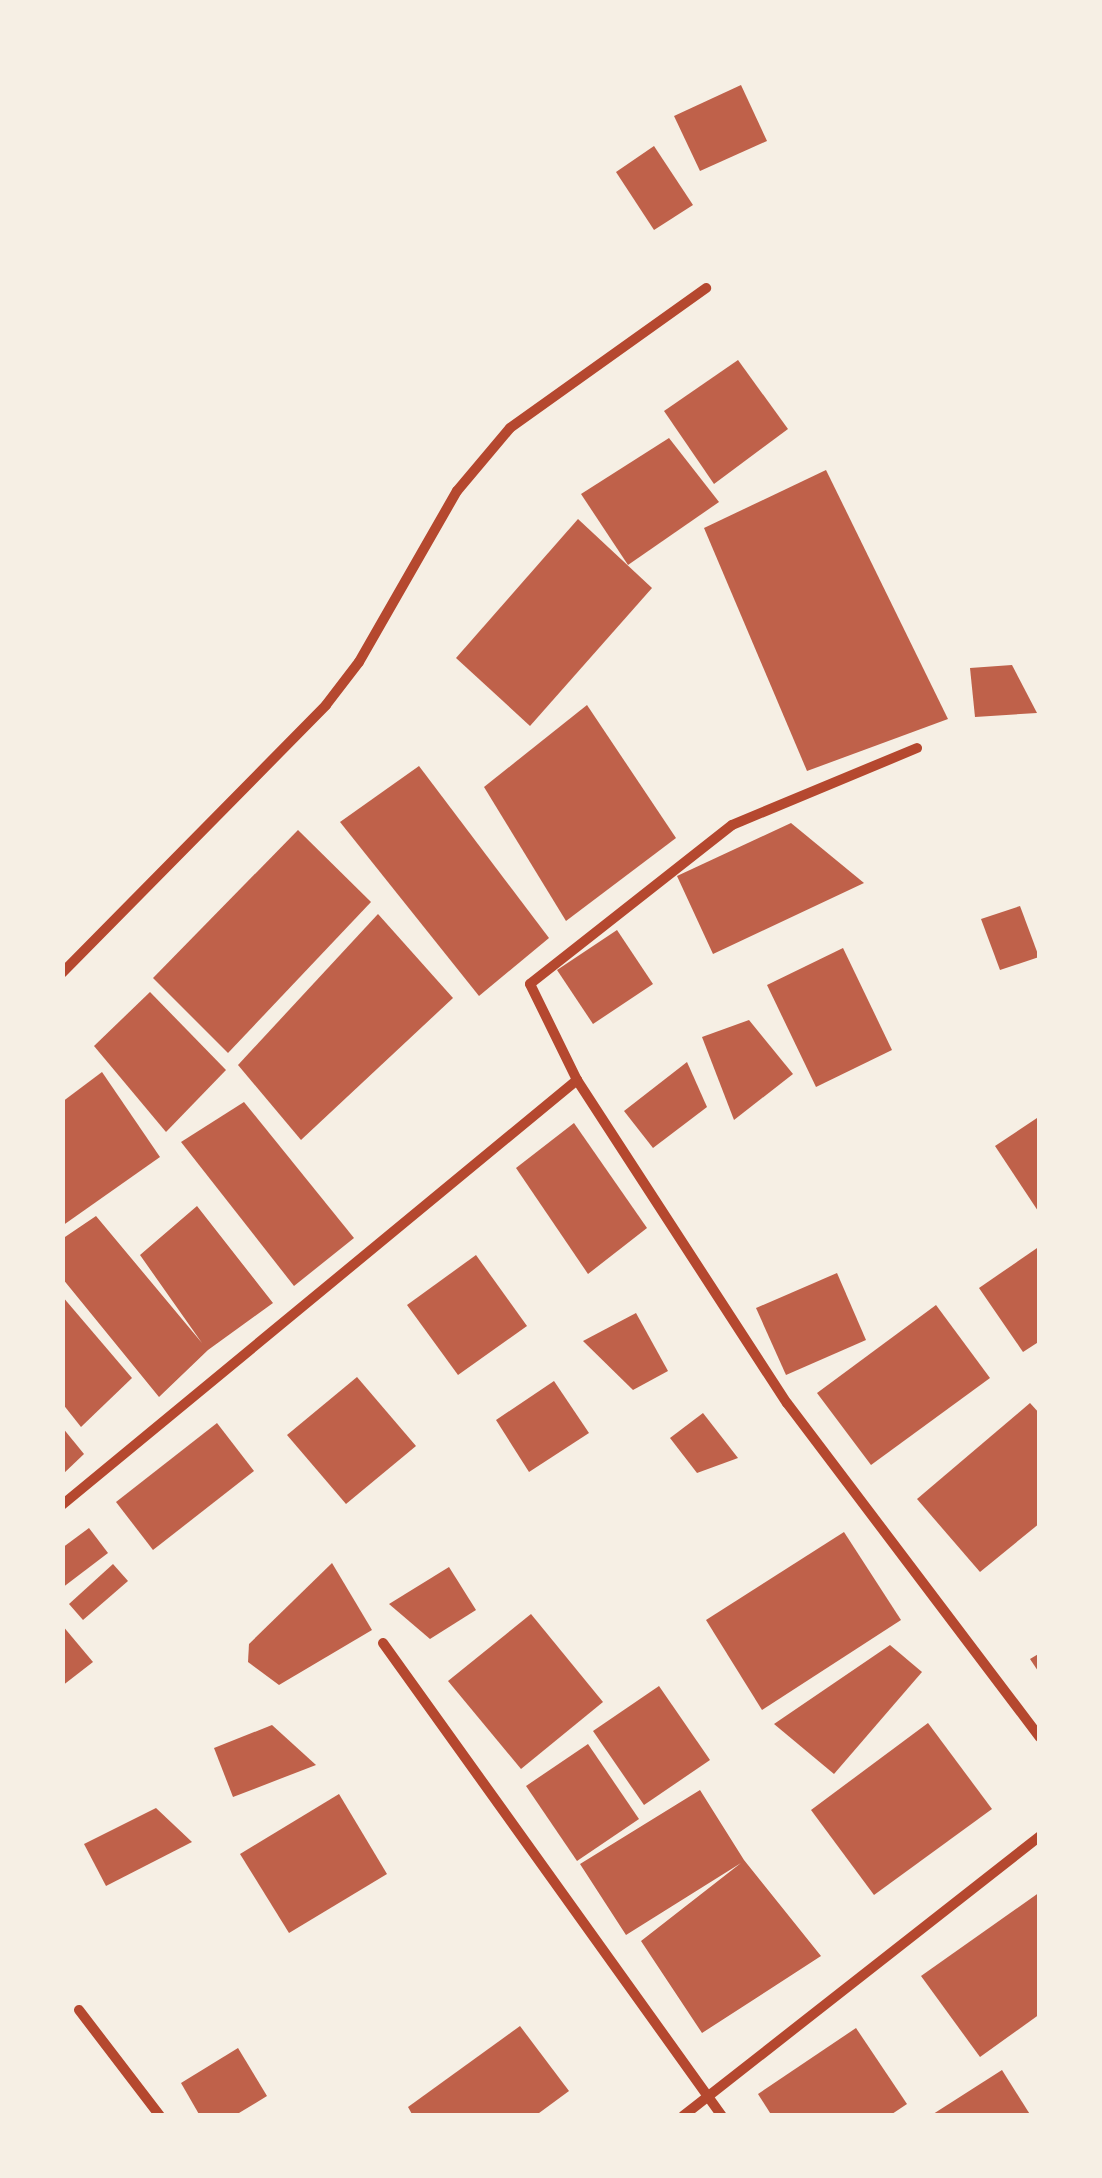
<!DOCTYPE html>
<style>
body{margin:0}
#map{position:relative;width:1102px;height:2178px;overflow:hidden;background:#f6efe4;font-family:"DM Sans",sans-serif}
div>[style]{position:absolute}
.building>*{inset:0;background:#bf614a}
.minor>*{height:10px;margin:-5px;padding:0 5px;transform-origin:5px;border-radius:5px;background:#b5482f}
span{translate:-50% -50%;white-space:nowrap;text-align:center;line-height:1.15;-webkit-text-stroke:8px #f6efe4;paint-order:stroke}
.frame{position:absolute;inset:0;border:65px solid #f6efe4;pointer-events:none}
</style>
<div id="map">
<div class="building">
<i style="clip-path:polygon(741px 85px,767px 141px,700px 171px,674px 116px)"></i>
<i style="clip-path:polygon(654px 146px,693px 205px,654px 230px,616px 172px)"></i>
<i style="clip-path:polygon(738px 360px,788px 429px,714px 484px,664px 411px)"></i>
<i style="clip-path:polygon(669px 438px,719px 502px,628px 565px,581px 494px)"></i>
<i style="clip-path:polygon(826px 470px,948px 719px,807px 771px,704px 528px)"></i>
<i style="clip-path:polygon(578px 519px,652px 588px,530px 726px,456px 658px)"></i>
<i style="clip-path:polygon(1012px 665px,1037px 713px,975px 717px,970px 668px)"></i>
<i style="clip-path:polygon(587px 705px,676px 838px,566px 921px,484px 787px)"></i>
<i style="clip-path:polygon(419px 766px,549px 938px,479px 996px,340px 822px)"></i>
<i style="clip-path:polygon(791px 823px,864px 883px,713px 954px,677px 876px)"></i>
<i style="clip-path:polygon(298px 830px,371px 902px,228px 1053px,153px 978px)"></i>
<i style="clip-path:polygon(1020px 906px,1039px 957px,1000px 970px,981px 919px)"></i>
<i style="clip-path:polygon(378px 914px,453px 998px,301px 1140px,238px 1065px)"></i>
<i style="clip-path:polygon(617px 930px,653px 984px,593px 1024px,557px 970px)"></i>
<i style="clip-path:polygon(843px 948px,892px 1050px,816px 1087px,767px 985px)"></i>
<i style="clip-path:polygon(150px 992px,226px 1070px,166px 1132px,94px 1046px)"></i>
<i style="clip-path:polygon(749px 1020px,793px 1074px,734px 1120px,702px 1037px)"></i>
<i style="clip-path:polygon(687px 1062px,707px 1107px,653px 1148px,624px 1111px)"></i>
<i style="clip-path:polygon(102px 1072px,160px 1157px,62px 1226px,62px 1102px)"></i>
<i style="clip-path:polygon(244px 1102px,354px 1238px,294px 1286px,181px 1142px)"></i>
<i style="clip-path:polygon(1040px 1116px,1040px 1214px,995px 1146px)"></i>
<i style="clip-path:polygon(574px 1123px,647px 1228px,588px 1274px,516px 1168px)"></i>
<i style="clip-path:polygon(197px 1206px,273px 1303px,208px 1350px,159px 1397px,62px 1278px,62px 1239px,96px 1216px,202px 1343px,140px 1255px)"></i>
<i style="clip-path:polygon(1040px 1246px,1040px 1341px,1023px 1352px,979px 1288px)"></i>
<i style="clip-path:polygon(476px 1255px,527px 1326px,458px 1375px,407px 1305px)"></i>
<i style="clip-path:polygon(837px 1273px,866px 1340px,786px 1375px,756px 1308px)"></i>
<i style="clip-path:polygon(62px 1296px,132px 1378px,81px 1427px,62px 1403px)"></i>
<i style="clip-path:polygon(936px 1305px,990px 1378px,871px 1465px,817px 1393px)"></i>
<i style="clip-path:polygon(636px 1313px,668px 1371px,633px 1390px,583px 1341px)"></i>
<i style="clip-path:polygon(357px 1377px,416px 1446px,346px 1504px,287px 1435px)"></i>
<i style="clip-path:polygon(554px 1381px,589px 1433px,529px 1472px,496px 1420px)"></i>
<i style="clip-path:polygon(1030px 1403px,1040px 1414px,1040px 1523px,980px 1572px,917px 1499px)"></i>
<i style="clip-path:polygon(703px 1413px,738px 1458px,697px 1473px,670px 1438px)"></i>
<i style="clip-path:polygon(217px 1423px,254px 1471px,153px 1550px,116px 1502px)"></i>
<i style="clip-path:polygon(62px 1427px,84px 1454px,62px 1475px)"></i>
<i style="clip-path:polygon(89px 1528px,108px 1553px,62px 1588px,62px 1548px)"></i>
<i style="clip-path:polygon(844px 1532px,901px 1620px,762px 1710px,706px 1620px)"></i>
<i style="clip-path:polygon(332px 1563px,372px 1630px,279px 1685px,248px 1662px,249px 1644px)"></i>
<i style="clip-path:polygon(113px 1564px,128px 1581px,83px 1620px,69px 1604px)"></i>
<i style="clip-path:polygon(449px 1567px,476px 1610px,430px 1639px,389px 1604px)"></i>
<i style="clip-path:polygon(531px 1614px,603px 1702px,521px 1769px,448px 1681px)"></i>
<i style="clip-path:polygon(62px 1625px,93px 1662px,62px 1686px)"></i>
<i style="clip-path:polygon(890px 1645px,922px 1672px,834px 1774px,774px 1724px)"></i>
<i style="clip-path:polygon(1040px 1653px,1040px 1674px,1030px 1659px)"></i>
<i style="clip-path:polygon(659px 1686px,710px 1760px,644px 1805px,593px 1731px)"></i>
<i style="clip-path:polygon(928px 1723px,992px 1809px,874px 1895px,811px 1810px)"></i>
<i style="clip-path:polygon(272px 1725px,316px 1765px,233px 1797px,214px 1748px)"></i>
<i style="clip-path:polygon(588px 1744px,639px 1819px,577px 1861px,526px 1786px)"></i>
<i style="clip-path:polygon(700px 1790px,744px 1860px,821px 1956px,702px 2033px,641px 1941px,741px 1863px,626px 1935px,580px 1864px)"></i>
<i style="clip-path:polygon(339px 1794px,387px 1874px,289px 1933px,240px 1854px)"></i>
<i style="clip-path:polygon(156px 1808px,192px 1842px,106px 1886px,84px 1844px)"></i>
<i style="clip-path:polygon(1040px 1892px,1040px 2014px,980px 2057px,921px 1976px)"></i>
<i style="clip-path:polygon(520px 2026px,569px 2091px,535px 2116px,413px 2116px,408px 2107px)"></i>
<i style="clip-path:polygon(856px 2028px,907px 2104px,889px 2116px,772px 2116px,758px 2094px)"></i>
<i style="clip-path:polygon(238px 2048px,267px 2096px,234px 2116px,200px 2116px,181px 2083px)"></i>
<i style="clip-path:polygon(1002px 2070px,1031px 2116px,930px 2116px)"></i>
</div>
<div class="minor">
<i style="left:917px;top:748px;width:200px;rotate:157.4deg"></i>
<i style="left:732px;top:825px;width:257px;rotate:141.8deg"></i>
<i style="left:530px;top:984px;width:107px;rotate:63.9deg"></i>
<i style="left:577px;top:1080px;width:385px;rotate:57deg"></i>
<i style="left:787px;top:1403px;width:419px;rotate:52.9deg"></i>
<i style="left:62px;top:973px;width:376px;rotate:-45.4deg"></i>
<i style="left:326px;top:705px;width:54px;rotate:-52.5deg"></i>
<i style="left:359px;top:662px;width:197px;rotate:-60.2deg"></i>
<i style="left:457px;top:491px;width:82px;rotate:-49.9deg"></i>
<i style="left:510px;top:428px;width:241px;rotate:-35.5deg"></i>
<i style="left:62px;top:1505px;width:668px;rotate:-39.53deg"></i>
<i style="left:383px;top:1643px;width:582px;rotate:54.37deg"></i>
<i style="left:79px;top:2010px;width:133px;rotate:52.6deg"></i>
<i style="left:683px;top:2116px;width:454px;rotate:-38.1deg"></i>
</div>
<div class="frame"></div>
</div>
